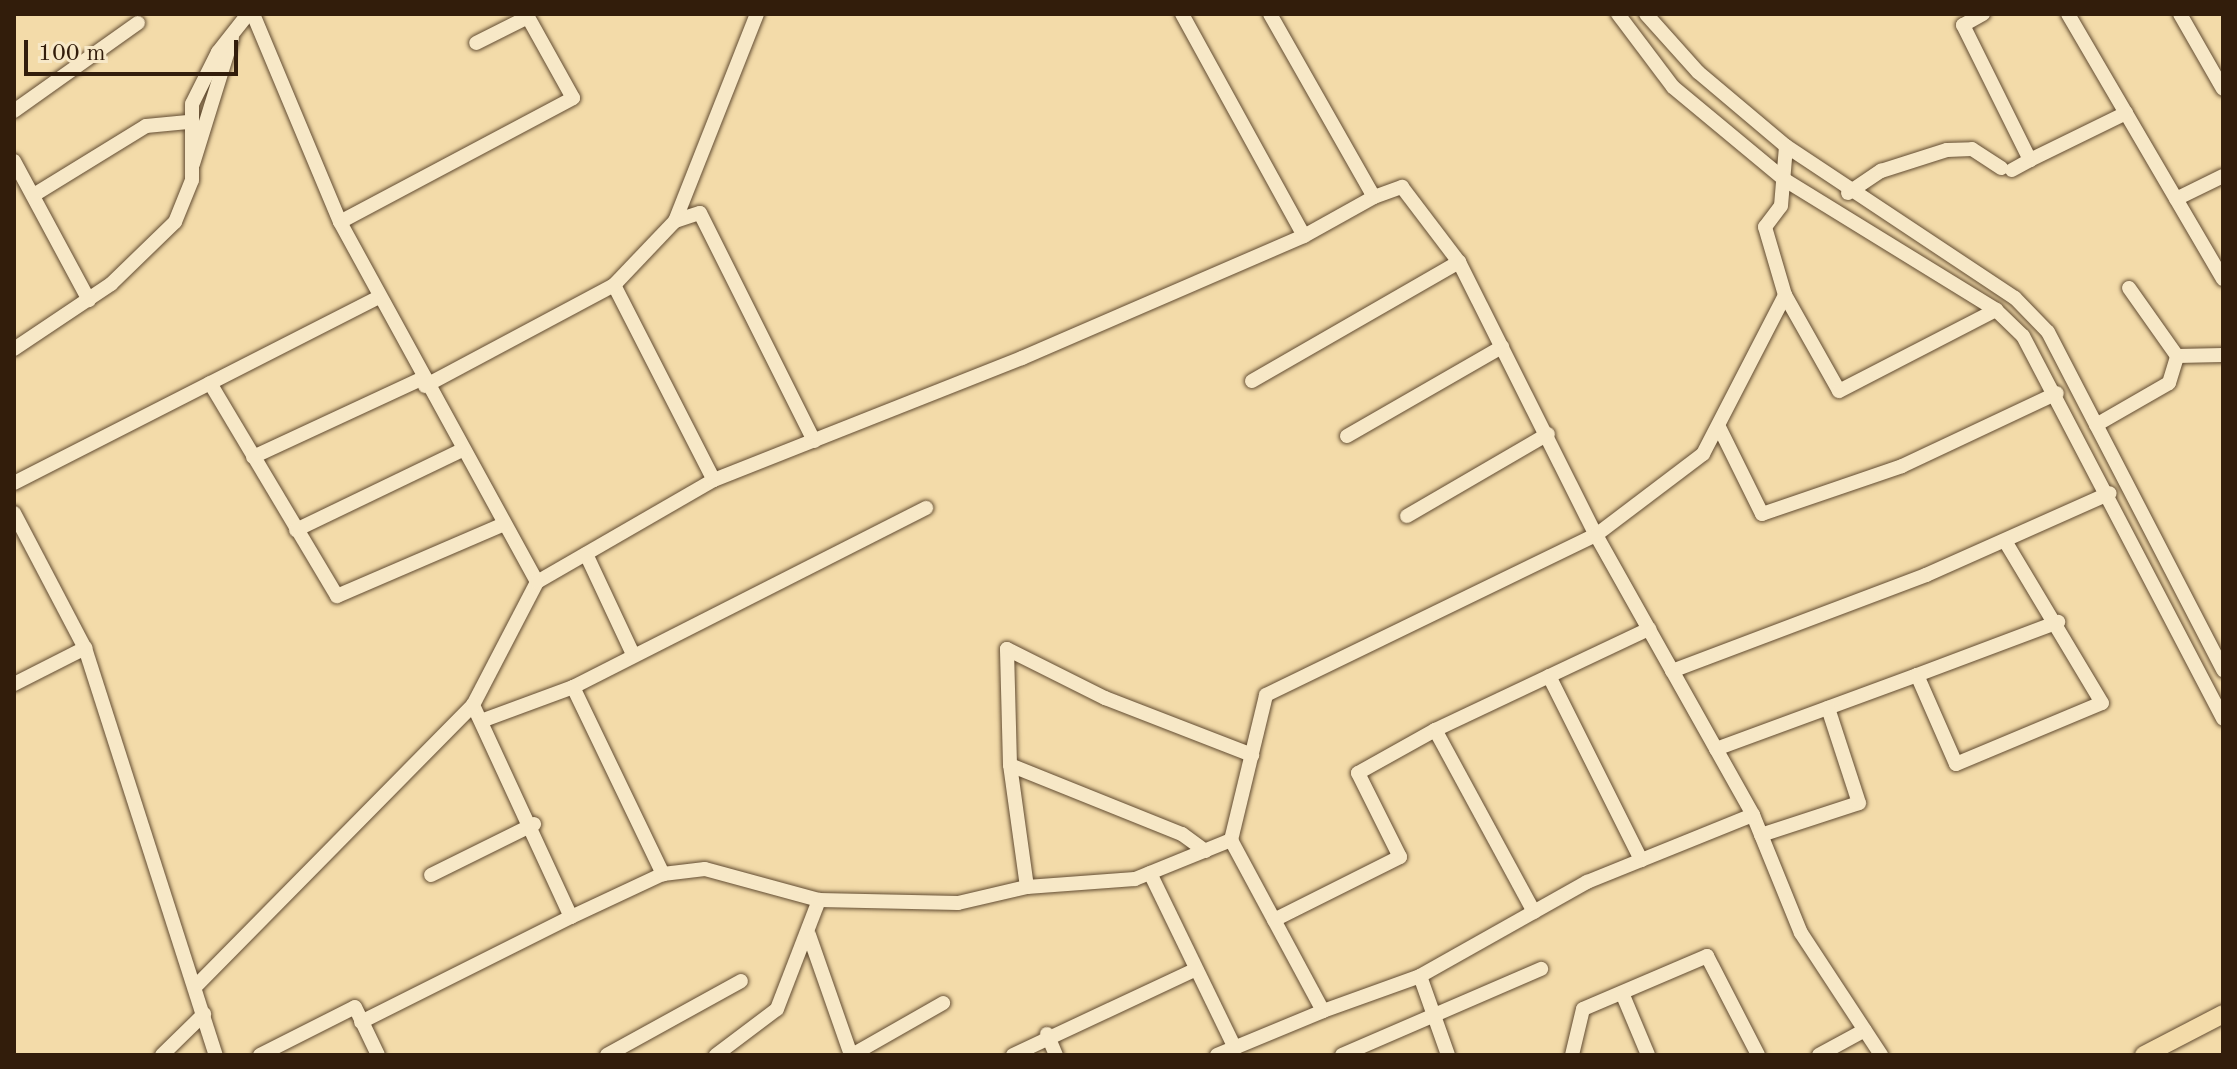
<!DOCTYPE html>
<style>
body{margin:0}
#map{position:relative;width:2237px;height:1069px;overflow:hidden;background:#f3dba9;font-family:"Old Standard TT",serif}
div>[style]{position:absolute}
.roads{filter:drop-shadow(0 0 2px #624c32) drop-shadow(0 0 2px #624c32)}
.minor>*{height:14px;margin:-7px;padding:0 7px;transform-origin:7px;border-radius:7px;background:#f7e8c7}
.major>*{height:18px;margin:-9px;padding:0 9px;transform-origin:9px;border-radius:9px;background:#f3dba9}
span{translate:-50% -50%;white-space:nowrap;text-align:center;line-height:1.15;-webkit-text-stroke:8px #f7e8c7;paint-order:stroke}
.frame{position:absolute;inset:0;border:16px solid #321d0b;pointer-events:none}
.scale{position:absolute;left:24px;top:40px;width:214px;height:36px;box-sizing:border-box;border:4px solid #321d0b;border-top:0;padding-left:10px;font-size:24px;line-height:28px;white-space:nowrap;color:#321d0b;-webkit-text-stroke:6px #f7e8c7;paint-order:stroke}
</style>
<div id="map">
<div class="roads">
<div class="minor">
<i style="left:253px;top:14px;width:225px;rotate:67.3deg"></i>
<i style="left:340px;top:222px;width:410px;rotate:61.3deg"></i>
<i style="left:1182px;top:14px;width:253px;rotate:61.2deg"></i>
<i style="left:1270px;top:14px;width:210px;rotate:60.4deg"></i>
<i style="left:1374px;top:197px;width:30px;rotate:-20deg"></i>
<i style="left:1402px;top:187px;width:94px;rotate:52.8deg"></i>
<i style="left:1459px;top:262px;width:305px;rotate:63.4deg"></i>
<i style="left:1596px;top:535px;width:321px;rotate:60.7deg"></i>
<i style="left:1753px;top:815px;width:127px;rotate:67.9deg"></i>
<i style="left:1801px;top:933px;width:146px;rotate:56.7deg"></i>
<i style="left:1618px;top:14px;width:91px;rotate:53deg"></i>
<i style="left:1673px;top:87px;width:146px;rotate:39.7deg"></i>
<i style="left:1785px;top:180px;width:248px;rotate:31.6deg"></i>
<i style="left:1996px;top:310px;width:37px;rotate:44deg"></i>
<i style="left:2023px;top:336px;width:432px;rotate:62.4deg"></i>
<i style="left:1646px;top:14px;width:78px;rotate:48.1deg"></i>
<i style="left:1698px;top:72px;width:115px;rotate:40.1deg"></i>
<i style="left:1786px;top:146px;width:275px;rotate:33.6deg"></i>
<i style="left:2015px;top:298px;width:47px;rotate:45.9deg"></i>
<i style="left:2048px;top:332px;width:381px;rotate:62.6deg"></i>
<i style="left:1983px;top:14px;width:23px;rotate:151deg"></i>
<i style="left:1963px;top:25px;width:151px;rotate:63.6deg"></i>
<i style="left:2030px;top:160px;width:107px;rotate:-26.1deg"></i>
<i style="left:2068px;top:14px;width:307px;rotate:59.7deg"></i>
<i style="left:2180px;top:14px;width:86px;rotate:60.2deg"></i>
<i style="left:14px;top:111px;width:152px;rotate:-35.4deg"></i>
<i style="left:14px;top:161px;width:158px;rotate:61.7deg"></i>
<i style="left:193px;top:164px;width:132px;rotate:-72.8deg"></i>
<i style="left:2012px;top:170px;width:21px;rotate:-29deg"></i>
<i style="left:37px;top:193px;width:128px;rotate:-31.6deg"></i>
<i style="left:146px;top:126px;width:42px;rotate:-5.4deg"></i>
<i style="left:1848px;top:193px;width:40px;rotate:-34deg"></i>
<i style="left:1881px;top:171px;width:69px;rotate:-17.7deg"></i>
<i style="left:1947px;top:150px;width:25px;rotate:-2deg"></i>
<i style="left:1972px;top:149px;width:35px;rotate:33deg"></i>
<i style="left:2176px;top:199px;width:52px;rotate:-26.1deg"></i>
<i style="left:675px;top:221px;width:26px;rotate:-18deg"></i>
<i style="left:700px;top:213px;width:255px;rotate:63.4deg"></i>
<i style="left:340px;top:222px;width:264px;rotate:-28deg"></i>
<i style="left:573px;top:98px;width:93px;rotate:-119.1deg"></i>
<i style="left:528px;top:17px;width:58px;rotate:153.4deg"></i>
<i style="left:614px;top:285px;width:219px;rotate:62.9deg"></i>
<i style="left:2129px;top:288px;width:83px;rotate:54.8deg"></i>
<i style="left:2177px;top:356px;width:46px;rotate:-1.2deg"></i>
<i style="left:1785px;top:295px;width:110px;rotate:60.6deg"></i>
<i style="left:1839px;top:391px;width:177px;rotate:-27.3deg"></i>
<i style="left:14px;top:349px;width:117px;rotate:-33.8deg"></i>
<i style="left:111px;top:284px;width:89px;rotate:-44.1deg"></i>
<i style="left:175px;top:222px;width:45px;rotate:-68deg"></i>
<i style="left:192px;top:180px;width:76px;rotate:-90deg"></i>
<i style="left:192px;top:104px;width:58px;rotate:-63.4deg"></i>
<i style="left:218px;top:52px;width:48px;rotate:-51.7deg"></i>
<i style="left:1252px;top:381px;width:239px;rotate:-29.9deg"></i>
<i style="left:210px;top:383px;width:248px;rotate:59.2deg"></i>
<i style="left:337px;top:596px;width:182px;rotate:-23.3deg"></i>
<i style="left:425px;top:386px;width:214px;rotate:-28.1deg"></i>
<i style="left:614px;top:285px;width:88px;rotate:-46.4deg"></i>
<i style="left:675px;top:221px;width:223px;rotate:-68.4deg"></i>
<i style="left:2096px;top:425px;width:84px;rotate:-29.9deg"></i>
<i style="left:2169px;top:383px;width:28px;rotate:-73deg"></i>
<i style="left:1719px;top:427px;width:97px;rotate:63.7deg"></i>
<i style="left:1762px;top:514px;width:148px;rotate:-18.9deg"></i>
<i style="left:1902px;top:466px;width:171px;rotate:-25.2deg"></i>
<i style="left:1347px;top:436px;width:179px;rotate:-29.9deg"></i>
<i style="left:253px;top:457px;width:185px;rotate:-24.9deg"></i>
<i style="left:14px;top:483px;width:410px;rotate:-27deg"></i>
<i style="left:14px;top:513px;width:153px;rotate:62.3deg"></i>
<i style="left:85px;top:648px;width:428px;rotate:72.2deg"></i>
<i style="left:1407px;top:516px;width:163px;rotate:-30.2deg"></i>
<i style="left:296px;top:530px;width:184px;rotate:-25.7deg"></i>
<i style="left:586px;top:554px;width:108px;rotate:64.9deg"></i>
<i style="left:1672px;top:671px;width:272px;rotate:-20.7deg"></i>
<i style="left:1926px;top:575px;width:201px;rotate:-24deg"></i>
<i style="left:1917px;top:675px;width:151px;rotate:-20.6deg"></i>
<i style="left:1549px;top:676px;width:206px;rotate:63.4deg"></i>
<i style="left:14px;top:684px;width:80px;rotate:-26.9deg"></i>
<i style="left:573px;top:687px;width:208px;rotate:64.3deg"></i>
<i style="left:484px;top:720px;width:95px;rotate:-20.3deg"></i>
<i style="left:573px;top:687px;width:396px;rotate:-26.9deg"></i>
<i style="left:1716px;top:749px;width:214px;rotate:-20.2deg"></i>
<i style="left:1917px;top:675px;width:97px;rotate:66.3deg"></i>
<i style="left:1956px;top:764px;width:158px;rotate:-22.7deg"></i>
<i style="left:2102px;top:703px;width:189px;rotate:-120.9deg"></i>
<i style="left:1010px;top:765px;width:185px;rotate:21.9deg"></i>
<i style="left:1182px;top:834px;width:29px;rotate:36deg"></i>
<i style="left:1761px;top:835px;width:103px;rotate:-18.1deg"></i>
<i style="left:1859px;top:803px;width:100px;rotate:-108.1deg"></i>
<i style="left:1231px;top:840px;width:149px;rotate:-76.4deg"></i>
<i style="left:1266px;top:695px;width:367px;rotate:-25.9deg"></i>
<i style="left:1596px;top:535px;width:134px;rotate:-37.1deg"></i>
<i style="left:1703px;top:454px;width:179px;rotate:-62.7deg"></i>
<i style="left:1785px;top:295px;width:71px;rotate:-106.4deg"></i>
<i style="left:1765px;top:227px;width:26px;rotate:-53deg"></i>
<i style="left:1781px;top:206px;width:60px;rotate:-85.2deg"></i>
<i style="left:1150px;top:873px;width:195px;rotate:64.1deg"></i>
<i style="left:431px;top:875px;width:115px;rotate:-26.3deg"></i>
<i style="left:1027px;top:887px;width:123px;rotate:-97.9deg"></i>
<i style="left:1010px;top:765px;width:116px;rotate:-91.5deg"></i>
<i style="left:1007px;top:649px;width:110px;rotate:26.6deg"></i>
<i style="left:1105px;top:698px;width:158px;rotate:21.2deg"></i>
<i style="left:1534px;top:912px;width:207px;rotate:-118.5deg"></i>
<i style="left:1435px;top:730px;width:237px;rotate:-25.3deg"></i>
<i style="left:571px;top:917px;width:102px;rotate:-25.1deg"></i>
<i style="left:663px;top:874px;width:42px;rotate:-6.8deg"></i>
<i style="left:705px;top:869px;width:118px;rotate:15.2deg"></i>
<i style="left:1274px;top:920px;width:141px;rotate:-26.6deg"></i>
<i style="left:1400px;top:857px;width:94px;rotate:-116.6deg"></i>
<i style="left:1358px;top:773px;width:88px;rotate:-29.2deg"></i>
<i style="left:809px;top:935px;width:127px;rotate:70.7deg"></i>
<i style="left:1420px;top:976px;width:192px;rotate:-29.4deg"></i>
<i style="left:1587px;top:882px;width:179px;rotate:-22deg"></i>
<i style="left:195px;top:987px;width:396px;rotate:-45.4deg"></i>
<i style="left:1622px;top:993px;width:67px;rotate:67.2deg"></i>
<i style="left:361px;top:1022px;width:235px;rotate:-26.6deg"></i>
<i style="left:571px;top:917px;width:234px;rotate:-114.8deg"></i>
<i style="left:473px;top:705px;width:139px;rotate:-62.5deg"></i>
<i style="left:537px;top:582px;width:204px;rotate:-30deg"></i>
<i style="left:714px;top:480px;width:331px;rotate:-21.6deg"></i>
<i style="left:1022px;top:358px;width:307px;rotate:-23.4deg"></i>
<i style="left:1304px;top:236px;width:80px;rotate:-29.1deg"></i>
<i style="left:1047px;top:1034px;width:23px;rotate:67deg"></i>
<i style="left:162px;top:1055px;width:59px;rotate:-44.3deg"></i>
<i style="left:260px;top:1055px;width:106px;rotate:-26.8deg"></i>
<i style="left:355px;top:1007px;width:53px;rotate:64.4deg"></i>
<i style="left:607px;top:1055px;width:153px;rotate:-28.9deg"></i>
<i style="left:716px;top:1055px;width:76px;rotate:-37deg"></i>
<i style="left:777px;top:1009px;width:117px;rotate:-68.9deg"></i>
<i style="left:819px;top:900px;width:139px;rotate:1.2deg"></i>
<i style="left:958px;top:903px;width:71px;rotate:-13.1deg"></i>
<i style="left:1027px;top:887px;width:108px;rotate:-4.2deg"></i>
<i style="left:1135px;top:879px;width:104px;rotate:-22.1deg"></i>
<i style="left:1231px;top:840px;width:194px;rotate:61.7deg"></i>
<i style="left:1323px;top:1011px;width:103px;rotate:-19.8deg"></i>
<i style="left:1420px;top:976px;width:84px;rotate:70.5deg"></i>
<i style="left:852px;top:1055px;width:105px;rotate:-29.7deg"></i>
<i style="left:1013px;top:1055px;width:198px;rotate:-25.1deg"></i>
<i style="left:1217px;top:1055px;width:115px;rotate:-22.5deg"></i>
<i style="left:1342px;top:1055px;width:217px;rotate:-23.4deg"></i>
<i style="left:1572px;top:1055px;width:47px;rotate:-76.6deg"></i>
<i style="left:1583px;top:1009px;width:135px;rotate:-23.1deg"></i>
<i style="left:1707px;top:956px;width:111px;rotate:62.7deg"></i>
<i style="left:1819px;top:1055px;width:52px;rotate:-28.5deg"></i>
</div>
<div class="major">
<i style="left:2144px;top:1055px;width:89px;rotate:-27.4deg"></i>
</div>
</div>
<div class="frame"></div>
<div class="scale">100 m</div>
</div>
